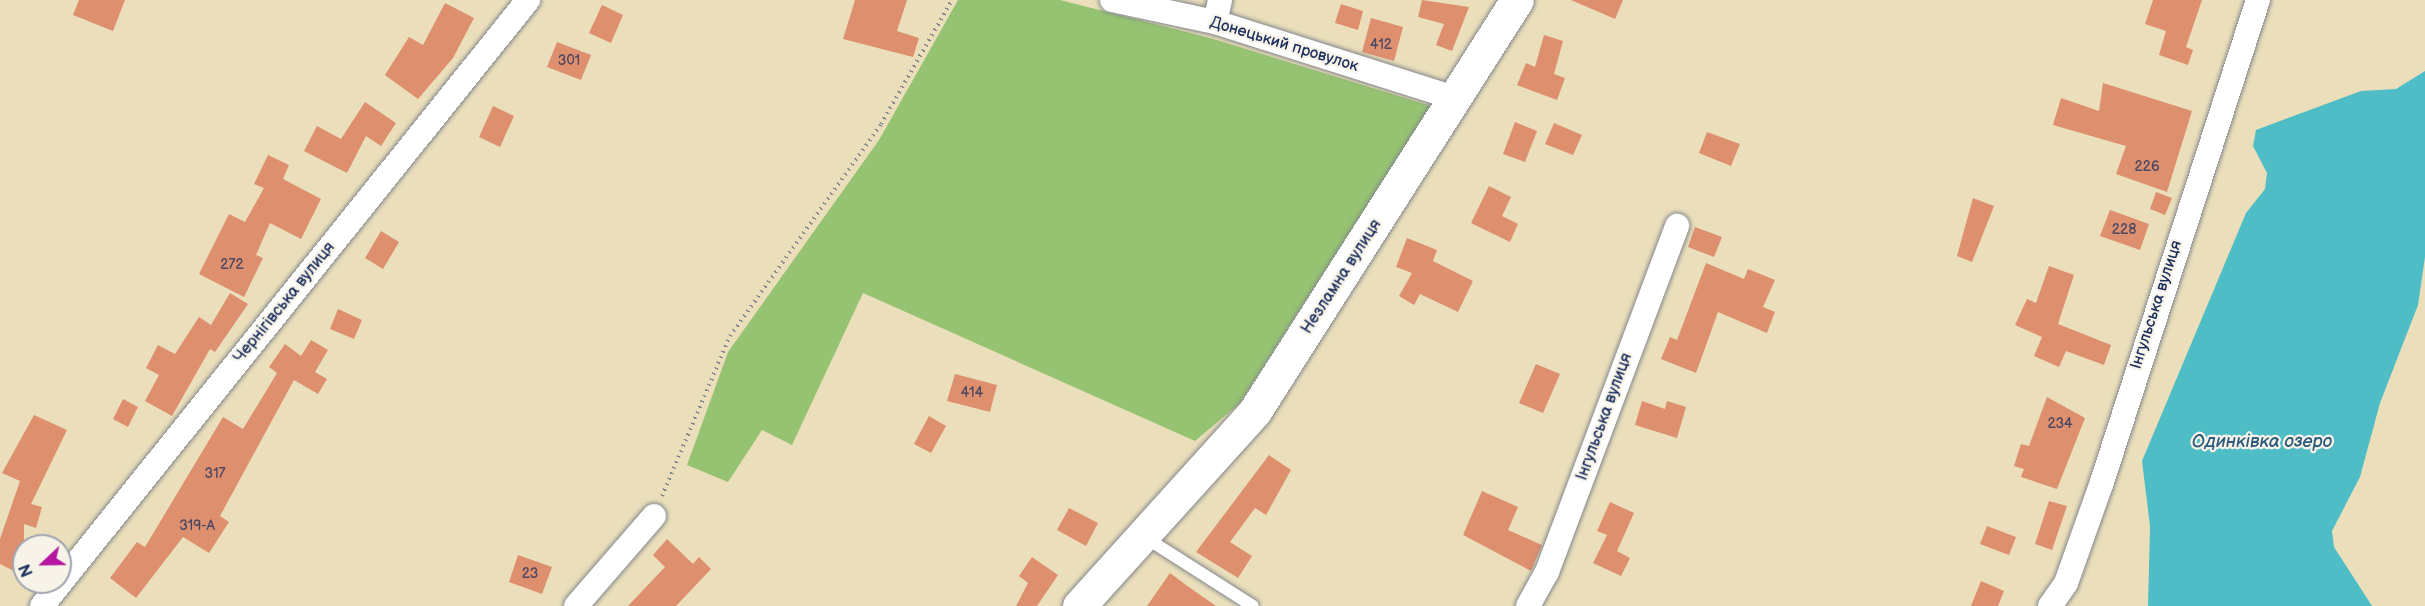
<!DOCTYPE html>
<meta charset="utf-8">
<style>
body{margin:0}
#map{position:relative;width:2425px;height:606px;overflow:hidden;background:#ebdfbb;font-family:"Balsamiq Sans",sans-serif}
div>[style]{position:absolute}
.green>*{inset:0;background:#96c371}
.water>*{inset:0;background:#4fbdc5}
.building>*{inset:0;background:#dd8f6e}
.path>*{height:4px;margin-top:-2px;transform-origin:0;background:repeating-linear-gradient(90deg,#83878c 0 1.5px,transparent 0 6px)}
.roads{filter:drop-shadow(0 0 2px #83878c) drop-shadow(0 0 2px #83878c)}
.lane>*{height:12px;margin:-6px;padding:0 6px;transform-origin:6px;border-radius:6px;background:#fff}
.street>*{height:24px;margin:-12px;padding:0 12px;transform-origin:12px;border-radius:12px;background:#fff}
.secondary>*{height:33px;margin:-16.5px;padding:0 16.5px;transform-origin:16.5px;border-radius:16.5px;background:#fff}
span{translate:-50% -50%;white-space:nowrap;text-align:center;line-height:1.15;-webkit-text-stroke:4.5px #f7f3e8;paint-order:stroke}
.number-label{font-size:14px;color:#4c4762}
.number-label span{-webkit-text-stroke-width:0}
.street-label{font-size:16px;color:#1b2f5e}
.water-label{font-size:18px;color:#2b5a7d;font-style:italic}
.north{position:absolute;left:12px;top:534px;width:60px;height:60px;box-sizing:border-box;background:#f7f3e8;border:2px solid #9fa5b1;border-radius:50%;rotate:248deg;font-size:16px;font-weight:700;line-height:24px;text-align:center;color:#1b2f5e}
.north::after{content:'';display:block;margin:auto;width:21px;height:27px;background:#b5179e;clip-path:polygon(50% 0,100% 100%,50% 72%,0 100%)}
</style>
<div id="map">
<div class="green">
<i style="clip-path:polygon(958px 0,1060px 0,1210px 38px,1431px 106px,1240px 403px,1195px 441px,863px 293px,792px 445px,762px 430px,728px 482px,687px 465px,728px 352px,879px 140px)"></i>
</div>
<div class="water">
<i style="clip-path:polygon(2425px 71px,2425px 257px,2418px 305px,2380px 403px,2360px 477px,2332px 531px,2334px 547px,2372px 606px,2148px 606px,2150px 526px,2142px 461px,2246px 213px,2265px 189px,2267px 173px,2253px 146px,2256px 130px,2361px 91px,2396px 89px)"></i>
</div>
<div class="building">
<i style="clip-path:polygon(79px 0,125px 0,113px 31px,73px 15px)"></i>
<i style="clip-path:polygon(855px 0,907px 0,897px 31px,919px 38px,913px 57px,843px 39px)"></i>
<i style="clip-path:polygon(1422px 0,1469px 7px,1452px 51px,1436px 45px,1444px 24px,1418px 17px)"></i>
<i style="clip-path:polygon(1571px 0,1623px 0,1615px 19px)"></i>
<i style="clip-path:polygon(2153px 0,2202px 0,2186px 47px,2193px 50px,2188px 65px,2159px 55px,2166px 31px,2145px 24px)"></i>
<i style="clip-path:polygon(445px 3px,474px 18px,453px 58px,418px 99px,385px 75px,409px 37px,423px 45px)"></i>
<i style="clip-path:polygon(1341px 4px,1363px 11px,1358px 30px,1335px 23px)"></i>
<i style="clip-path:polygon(602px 5px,623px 15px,611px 43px,589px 33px)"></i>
<i style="clip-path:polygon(1371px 18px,1403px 27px,1394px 61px,1362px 52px)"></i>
<i style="clip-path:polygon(1544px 35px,1563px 41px,1554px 74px,1565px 78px,1557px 100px,1517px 85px,1526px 63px,1535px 67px)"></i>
<i style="clip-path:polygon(557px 42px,591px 55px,581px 80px,547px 67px)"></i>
<i style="clip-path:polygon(2103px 83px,2192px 111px,2167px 192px,2116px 174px,2126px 146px,2053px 125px,2061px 98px,2099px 111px)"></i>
<i style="clip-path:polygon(365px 102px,396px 123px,381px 146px,366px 136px,347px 173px,304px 151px,317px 126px,341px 139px)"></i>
<i style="clip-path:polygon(493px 106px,514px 116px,500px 147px,479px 137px)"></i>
<i style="clip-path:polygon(1515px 122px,1537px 131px,1525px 162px,1503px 154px)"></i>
<i style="clip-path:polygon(1554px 123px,1582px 135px,1573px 155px,1545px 144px)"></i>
<i style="clip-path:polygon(1707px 132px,1740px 144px,1731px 166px,1699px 153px)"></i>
<i style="clip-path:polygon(268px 155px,289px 165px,283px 179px,321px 199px,301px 239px,270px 223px,256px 255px,263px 258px,244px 297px,199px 274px,229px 214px,245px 222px,264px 188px,254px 184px)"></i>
<i style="clip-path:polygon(1489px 186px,1511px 197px,1502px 216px,1518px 224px,1510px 242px,1471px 223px)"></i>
<i style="clip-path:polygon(2156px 192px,2172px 198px,2165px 215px,2150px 209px)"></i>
<i style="clip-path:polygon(1973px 198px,1994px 206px,1972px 262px,1957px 256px)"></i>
<i style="clip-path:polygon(2110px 210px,2149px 224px,2140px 250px,2100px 236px)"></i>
<i style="clip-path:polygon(1695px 227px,1722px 237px,1714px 257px,1688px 247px)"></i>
<i style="clip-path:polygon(381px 231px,399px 242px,383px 269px,365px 258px)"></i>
<i style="clip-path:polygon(1407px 238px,1437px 250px,1433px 261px,1473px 281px,1458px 312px,1420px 294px,1414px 305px,1399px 296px,1412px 273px,1396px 267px)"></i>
<i style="clip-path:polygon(1706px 263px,1744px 279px,1748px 269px,1775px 280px,1763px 307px,1775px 312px,1767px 333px,1718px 312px,1696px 373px,1661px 359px,1670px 337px,1677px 340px)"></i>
<i style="clip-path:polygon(2049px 266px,2074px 275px,2058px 324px,2111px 345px,2104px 365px,2066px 351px,2059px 367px,2034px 356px,2042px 337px,2015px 325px,2027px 299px,2036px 303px)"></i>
<i style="clip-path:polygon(230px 293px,248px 304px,215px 352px,210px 349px,172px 416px,145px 401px,159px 375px,146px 368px,158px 345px,175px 354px,199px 317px,211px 325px)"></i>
<i style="clip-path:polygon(338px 309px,362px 320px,354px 339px,330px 329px)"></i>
<i style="clip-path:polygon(311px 340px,328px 350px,315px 372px,327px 379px,318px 394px,294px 380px,220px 516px,229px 522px,209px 553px,183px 537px,136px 598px,110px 578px,137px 542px,145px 547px,223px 417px,243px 429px,277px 373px,269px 367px,285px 344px,301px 356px)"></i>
<i style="clip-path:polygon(1536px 364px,1560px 374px,1543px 413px,1519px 403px)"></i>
<i style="clip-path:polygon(955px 374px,997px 385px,990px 412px,947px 401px)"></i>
<i style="clip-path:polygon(2047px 397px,2085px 418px,2057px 489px,2021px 477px,2024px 469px,2014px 466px,2021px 444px,2029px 446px)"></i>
<i style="clip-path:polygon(123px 399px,138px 407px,128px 427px,113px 419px)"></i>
<i style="clip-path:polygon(1642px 401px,1665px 409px,1667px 401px,1686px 407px,1677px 438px,1635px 425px)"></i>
<i style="clip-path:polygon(34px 415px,67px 430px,31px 504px,42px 507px,36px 528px,24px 524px,24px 576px,0 564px,0 539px,20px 481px,2px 473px)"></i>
<i style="clip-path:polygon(929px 416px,946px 426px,931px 453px,914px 444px)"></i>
<i style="clip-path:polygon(1269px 455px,1291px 470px,1266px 515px,1255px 508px,1230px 542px,1252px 556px,1238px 578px,1196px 552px)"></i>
<i style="clip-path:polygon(1482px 491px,1518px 507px,1508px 530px,1542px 545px,1531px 571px,1463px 535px)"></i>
<i style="clip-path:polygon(2049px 501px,2067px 506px,2052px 550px,2035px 544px)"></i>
<i style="clip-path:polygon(1610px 502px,1634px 513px,1617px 551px,1630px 558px,1621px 576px,1593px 563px,1607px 535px,1597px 531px)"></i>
<i style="clip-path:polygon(1069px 508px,1098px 523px,1086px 546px,1057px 530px)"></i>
<i style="clip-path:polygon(1987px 526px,2016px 537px,2009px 555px,1980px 544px)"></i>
<i style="clip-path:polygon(667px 539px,693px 564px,699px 557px,711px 569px,676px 606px,628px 606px,665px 567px,653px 555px)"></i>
<i style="clip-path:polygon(518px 555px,552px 567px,542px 594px,509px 582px)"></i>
<i style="clip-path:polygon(1032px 557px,1058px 575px,1037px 606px,1016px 606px,1028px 583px,1019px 576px)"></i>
<i style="clip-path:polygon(1170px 573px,1186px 585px,1216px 606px,1147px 606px)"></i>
<i style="clip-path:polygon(1981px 581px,2004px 591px,1998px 606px,1971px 606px)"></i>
</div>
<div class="path">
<i style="left:662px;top:496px;width:174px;rotate:-67deg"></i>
<i style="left:730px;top:336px;width:260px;rotate:-54.5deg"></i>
<i style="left:881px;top:124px;width:143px;rotate:-60.2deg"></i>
</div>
<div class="roads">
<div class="lane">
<i style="left:1143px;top:536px;width:130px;rotate:32.5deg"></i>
</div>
<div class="street">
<i style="left:1112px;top:0;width:105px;rotate:12.1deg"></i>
<i style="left:1215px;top:22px;width:251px;rotate:17.6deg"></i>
<i style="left:1215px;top:22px;width:23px;rotate:-77deg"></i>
<i style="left:42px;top:606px;width:777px;rotate:-51.27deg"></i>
<i style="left:576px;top:606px;width:119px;rotate:-49.1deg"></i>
<i style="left:1528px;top:606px;width:39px;rotate:-61deg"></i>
<i style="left:1547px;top:572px;width:370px;rotate:-69.4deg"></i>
<i style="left:2050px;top:606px;width:28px;rotate:-55deg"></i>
<i style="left:2066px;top:583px;width:107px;rotate:-70.4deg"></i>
<i style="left:2102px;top:482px;width:507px;rotate:-72.07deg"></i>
</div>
<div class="secondary">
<i style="left:1079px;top:606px;width:263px;rotate:-47.9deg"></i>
<i style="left:1255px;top:411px;width:487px;rotate:-57.5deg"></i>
</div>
</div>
<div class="number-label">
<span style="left:1381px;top:45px">412</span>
<span style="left:569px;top:61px">301</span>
<span style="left:2147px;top:167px">226</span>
<span style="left:2124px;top:230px">228</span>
<span style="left:232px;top:265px">272</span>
<span style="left:972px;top:393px">414</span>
<span style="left:2060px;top:424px">234</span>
<span style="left:215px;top:474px">317</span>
<span style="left:197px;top:526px">319-А</span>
<span style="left:530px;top:574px">23</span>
</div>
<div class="street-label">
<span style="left:1284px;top:45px;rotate:17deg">Донецький провулок</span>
<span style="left:1342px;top:277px;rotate:-57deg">Незламна вулиця</span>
<span style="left:285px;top:303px;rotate:-51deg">Чернігівська вулиця</span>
<span style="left:2157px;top:305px;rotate:-72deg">Інгульська вулиця</span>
<span style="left:1605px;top:417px;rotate:-70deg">Інгульська вулиця</span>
</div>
<div class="water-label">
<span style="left:2262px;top:442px">Одинківка озеро</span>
</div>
<div class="north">N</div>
</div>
